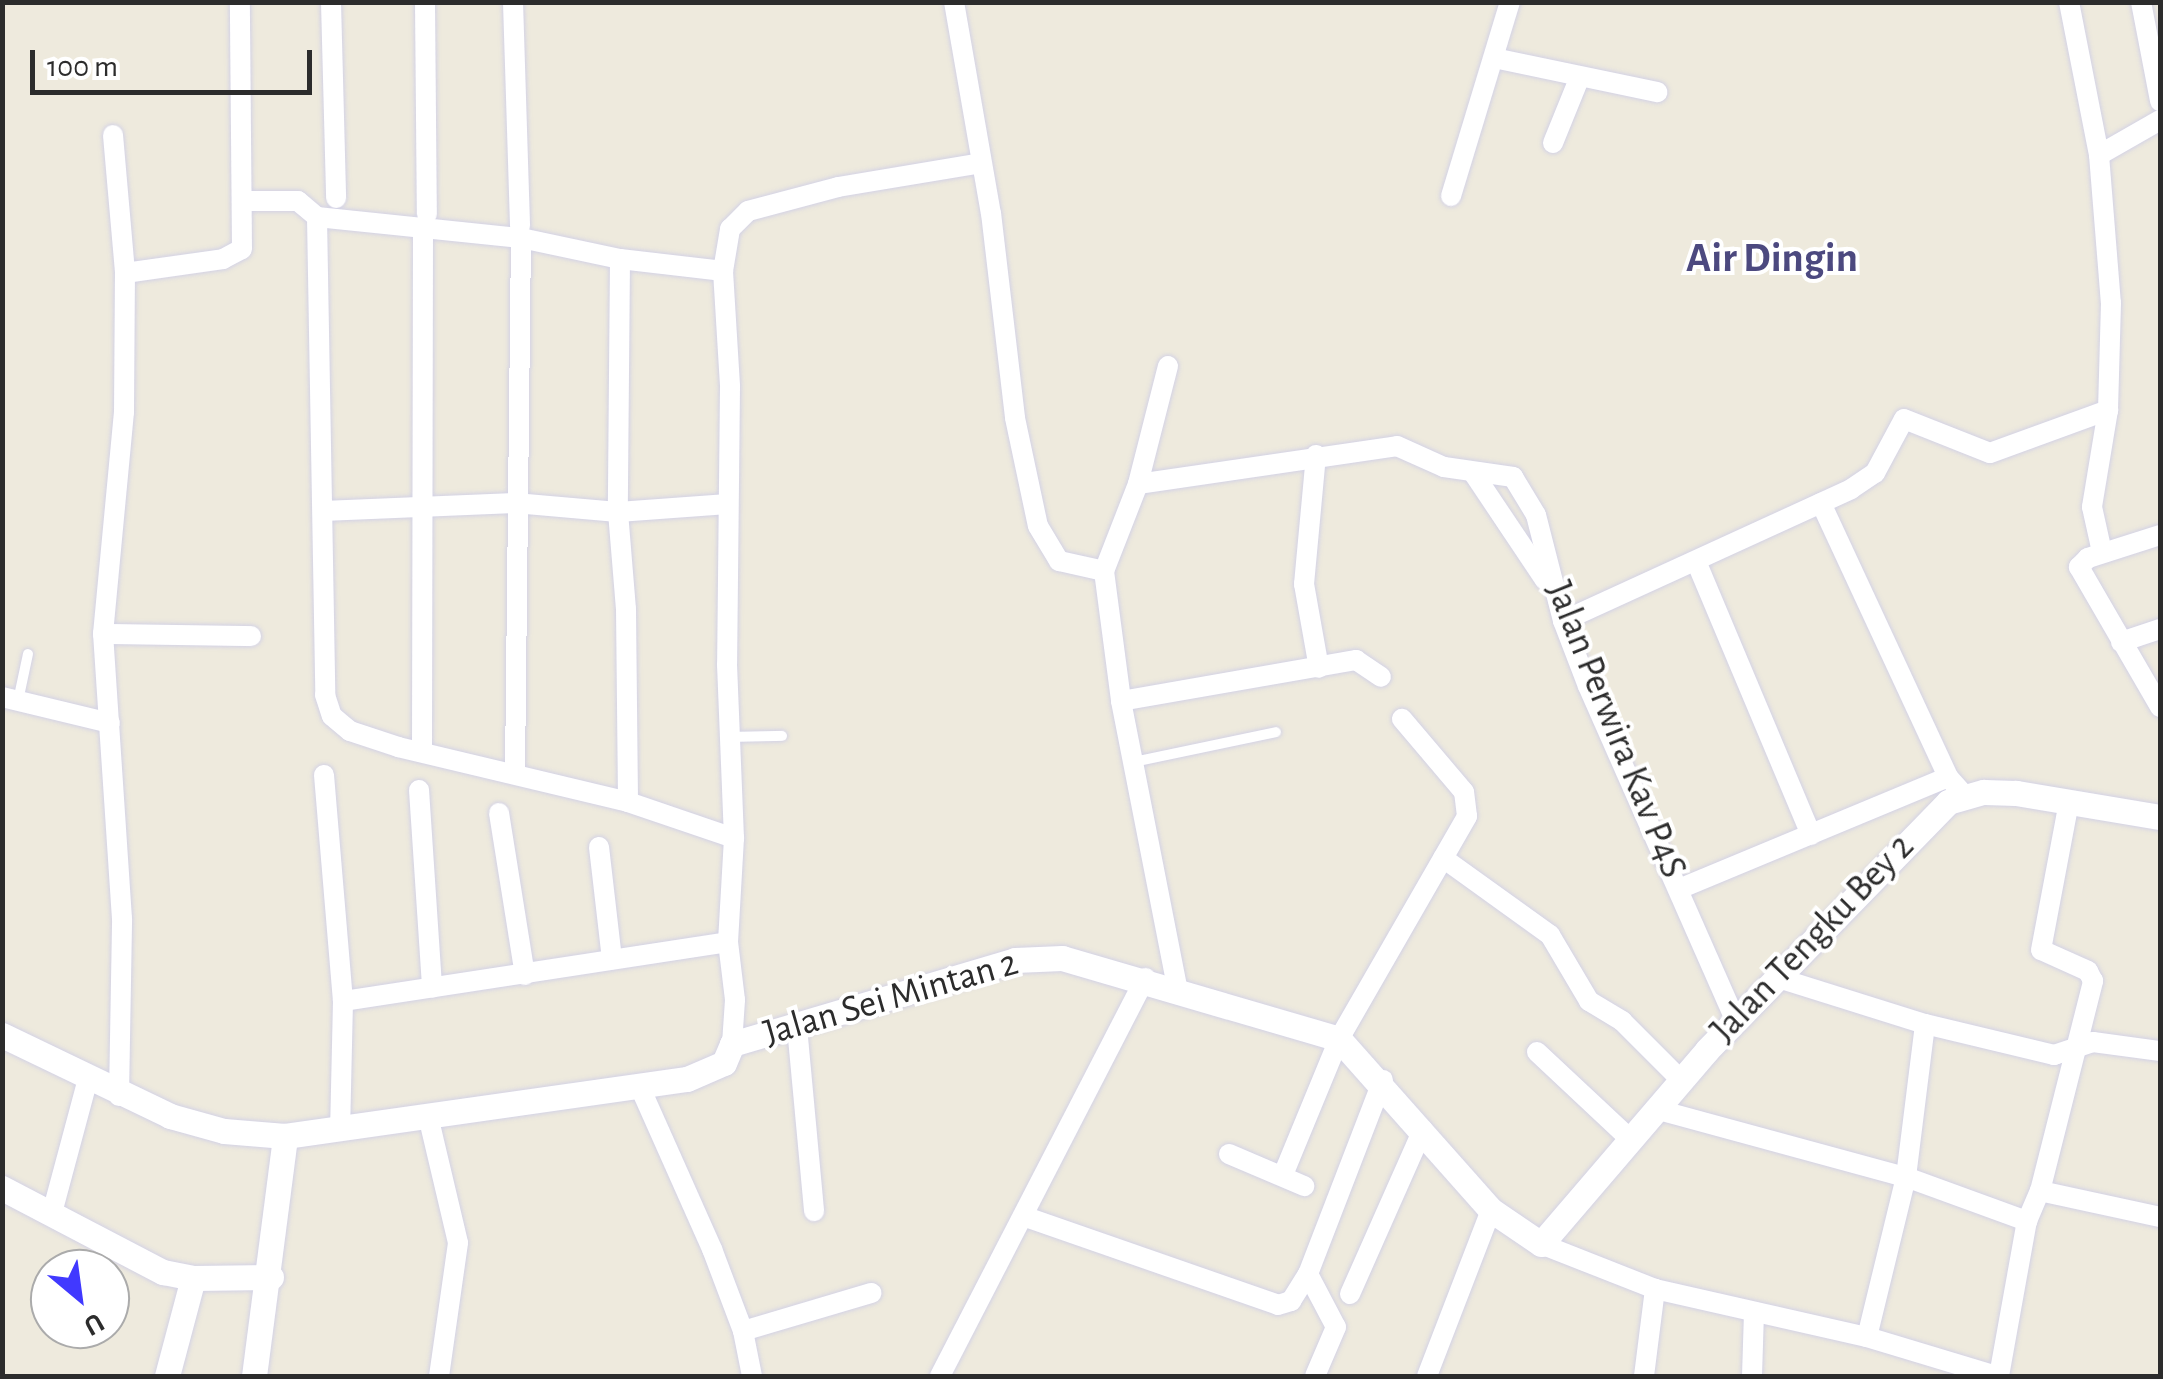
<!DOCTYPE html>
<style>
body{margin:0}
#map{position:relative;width:2163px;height:1379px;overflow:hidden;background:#eeeadd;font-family:"Alegreya Sans",sans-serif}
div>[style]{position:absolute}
.roads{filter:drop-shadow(0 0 2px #d3d2e5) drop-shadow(0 0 2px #d3d2e5)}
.service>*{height:10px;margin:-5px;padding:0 5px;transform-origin:5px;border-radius:5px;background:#fff}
.minor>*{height:20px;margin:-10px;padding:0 10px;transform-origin:10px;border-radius:10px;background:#fff}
.tertiary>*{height:25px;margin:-12.5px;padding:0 12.5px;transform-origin:12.5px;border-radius:12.5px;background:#fff}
span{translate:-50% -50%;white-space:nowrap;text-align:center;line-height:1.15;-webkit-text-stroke:8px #fff;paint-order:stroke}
.street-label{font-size:38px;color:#2c2c2c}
.quarter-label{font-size:42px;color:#4c497f;font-weight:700}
.frame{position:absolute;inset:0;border:5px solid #2c2c2c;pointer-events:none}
.north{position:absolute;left:30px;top:1249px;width:100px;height:100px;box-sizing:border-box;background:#fff;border:2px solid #ababab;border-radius:50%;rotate:151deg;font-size:28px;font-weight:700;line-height:40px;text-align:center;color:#2c2c2c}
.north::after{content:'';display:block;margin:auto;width:35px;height:45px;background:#4139ff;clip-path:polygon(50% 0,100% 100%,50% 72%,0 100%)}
.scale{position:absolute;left:30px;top:50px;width:282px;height:45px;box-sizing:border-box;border:5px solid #2c2c2c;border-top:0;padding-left:12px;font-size:30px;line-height:35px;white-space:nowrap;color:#2c2c2c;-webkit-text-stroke:8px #fff;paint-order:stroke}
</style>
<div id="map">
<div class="roads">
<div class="service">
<i style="left:18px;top:701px;width:48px;rotate:-78deg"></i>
<i style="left:733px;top:737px;width:49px;rotate:-1.2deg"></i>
<i style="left:1133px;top:762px;width:146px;rotate:-11.8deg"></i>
</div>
<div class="minor">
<i style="left:331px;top:2px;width:196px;rotate:88.5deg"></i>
<i style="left:425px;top:2px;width:212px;rotate:89.5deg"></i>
<i style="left:513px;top:2px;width:224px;rotate:88.2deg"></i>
<i style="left:954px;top:2px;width:214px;rotate:80.1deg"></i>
<i style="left:991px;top:213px;width:206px;rotate:83.3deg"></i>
<i style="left:1015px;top:418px;width:110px;rotate:78deg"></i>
<i style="left:1038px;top:526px;width:41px;rotate:59deg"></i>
<i style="left:1059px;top:561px;width:46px;rotate:12.5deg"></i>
<i style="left:2069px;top:2px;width:156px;rotate:78.9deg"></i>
<i style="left:2099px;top:155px;width:148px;rotate:85.4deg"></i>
<i style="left:2111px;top:303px;width:107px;rotate:91.6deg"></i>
<i style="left:2108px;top:410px;width:98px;rotate:99.4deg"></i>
<i style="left:2092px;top:507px;width:46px;rotate:77.5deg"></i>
<i style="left:2141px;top:2px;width:101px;rotate:79.1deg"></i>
<i style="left:1494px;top:58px;width:167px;rotate:11.8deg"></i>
<i style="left:113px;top:135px;width:139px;rotate:85deg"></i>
<i style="left:1553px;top:143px;width:69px;rotate:-67.9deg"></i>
<i style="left:2099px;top:155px;width:70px;rotate:-29.8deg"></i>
<i style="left:1451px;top:196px;width:203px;rotate:-73.1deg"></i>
<i style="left:243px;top:201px;width:55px"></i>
<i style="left:298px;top:201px;width:25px;rotate:40deg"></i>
<i style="left:317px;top:217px;width:205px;rotate:5.9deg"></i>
<i style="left:521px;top:238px;width:101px;rotate:12deg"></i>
<i style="left:620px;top:259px;width:104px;rotate:6.6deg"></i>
<i style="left:723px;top:271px;width:43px;rotate:-80.5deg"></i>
<i style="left:730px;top:229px;width:25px;rotate:-45deg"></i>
<i style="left:748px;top:211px;width:93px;rotate:-14.9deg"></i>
<i style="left:838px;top:187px;width:145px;rotate:-9.5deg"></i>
<i style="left:317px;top:217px;width:478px;rotate:89deg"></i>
<i style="left:325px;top:695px;width:22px;rotate:72deg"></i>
<i style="left:332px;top:716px;width:23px;rotate:40deg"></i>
<i style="left:350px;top:731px;width:51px;rotate:18.4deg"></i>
<i style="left:398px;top:747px;width:236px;rotate:13.4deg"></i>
<i style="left:628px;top:802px;width:112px;rotate:18.8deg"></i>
<i style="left:734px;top:838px;width:104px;rotate:93.3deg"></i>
<i style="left:728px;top:942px;width:58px;rotate:83.1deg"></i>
<i style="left:735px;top:1000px;width:44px;rotate:93.9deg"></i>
<i style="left:620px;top:259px;width:253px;rotate:90.5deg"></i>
<i style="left:618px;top:512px;width:97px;rotate:85.3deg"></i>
<i style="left:626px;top:609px;width:193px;rotate:89.4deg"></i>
<i style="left:723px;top:271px;width:116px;rotate:86.5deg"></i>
<i style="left:730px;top:387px;width:277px;rotate:90.6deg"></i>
<i style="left:727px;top:664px;width:174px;rotate:87.7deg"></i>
<i style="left:1168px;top:366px;width:122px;rotate:104.3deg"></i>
<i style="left:1138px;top:484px;width:93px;rotate:111.3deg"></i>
<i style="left:1104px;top:571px;width:131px;rotate:82.5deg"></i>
<i style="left:1121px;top:701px;width:296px;rotate:78.9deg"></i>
<i style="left:1316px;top:455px;width:130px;rotate:95.3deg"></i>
<i style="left:1304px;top:584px;width:85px;rotate:79.9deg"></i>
<i style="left:1474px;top:474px;width:128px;rotate:56.2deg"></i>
<i style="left:1138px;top:484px;width:262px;rotate:-8.3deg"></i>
<i style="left:1397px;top:446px;width:51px;rotate:24.1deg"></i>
<i style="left:1444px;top:467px;width:70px;rotate:8.2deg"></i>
<i style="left:1513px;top:477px;width:44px;rotate:58.8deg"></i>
<i style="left:1536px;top:515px;width:109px;rotate:75.7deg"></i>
<i style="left:1563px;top:621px;width:70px;rotate:69deg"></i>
<i style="left:1588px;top:686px;width:365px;rotate:66.2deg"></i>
<i style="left:1821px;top:503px;width:302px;rotate:65.1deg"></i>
<i style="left:323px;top:511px;width:192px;rotate:-2.4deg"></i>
<i style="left:515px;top:503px;width:103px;rotate:5deg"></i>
<i style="left:618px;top:512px;width:110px;rotate:-4.2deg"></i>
<i style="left:2160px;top:535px;width:76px;rotate:162.3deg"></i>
<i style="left:2088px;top:558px;width:13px;rotate:135deg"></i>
<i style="left:2079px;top:567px;width:162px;rotate:59.9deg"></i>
<i style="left:1696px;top:561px;width:297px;rotate:67.2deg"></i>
<i style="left:1563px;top:621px;width:317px;rotate:-24.6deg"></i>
<i style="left:1851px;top:489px;width:29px;rotate:-34deg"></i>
<i style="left:1875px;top:473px;width:61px;rotate:-61.8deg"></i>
<i style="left:1904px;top:419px;width:92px;rotate:21.6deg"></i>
<i style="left:1990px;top:453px;width:126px;rotate:-20deg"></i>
<i style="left:103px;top:634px;width:148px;rotate:0.8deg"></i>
<i style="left:2121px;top:642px;width:41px;rotate:-18.4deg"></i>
<i style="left:2px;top:697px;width:111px;rotate:13.5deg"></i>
<i style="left:1121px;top:701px;width:239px;rotate:-9.9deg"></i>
<i style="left:1356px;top:660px;width:30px;rotate:34deg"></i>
<i style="left:422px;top:752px;width:524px;rotate:-89.89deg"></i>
<i style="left:515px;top:772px;width:534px;rotate:-89.36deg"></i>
<i style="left:324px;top:775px;width:227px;rotate:85.2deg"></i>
<i style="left:343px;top:1001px;width:129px;rotate:91.3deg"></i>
<i style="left:419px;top:790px;width:198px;rotate:86.2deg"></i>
<i style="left:499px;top:813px;width:164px;rotate:80.9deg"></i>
<i style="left:599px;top:847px;width:113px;rotate:83.4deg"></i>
<i style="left:1443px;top:858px;width:132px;rotate:35.7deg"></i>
<i style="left:1550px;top:935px;width:77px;rotate:59.4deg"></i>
<i style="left:1589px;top:1001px;width:39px;rotate:31deg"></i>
<i style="left:1622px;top:1021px;width:82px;rotate:45deg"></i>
<i style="left:1679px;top:889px;width:291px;rotate:-22.6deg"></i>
<i style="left:1948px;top:777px;width:24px;rotate:48deg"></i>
<i style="left:1775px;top:977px;width:157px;rotate:17.4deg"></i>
<i style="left:1925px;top:1024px;width:133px;rotate:13.5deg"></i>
<i style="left:2054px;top:1055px;width:41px;rotate:-18.4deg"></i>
<i style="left:2093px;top:1042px;width:68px;rotate:7.7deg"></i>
<i style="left:343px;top:1001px;width:389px;rotate:-8.7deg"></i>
<i style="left:797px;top:1027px;width:185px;rotate:84.7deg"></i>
<i style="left:1537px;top:1052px;width:126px;rotate:43.1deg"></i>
<i style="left:639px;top:1085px;width:180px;rotate:66deg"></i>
<i style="left:712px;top:1249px;width:88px;rotate:69.3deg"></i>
<i style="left:743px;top:1331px;width:46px;rotate:78.7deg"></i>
<i style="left:119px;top:1096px;width:177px;rotate:-89deg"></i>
<i style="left:122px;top:919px;width:286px;rotate:-93.8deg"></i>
<i style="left:103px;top:634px;width:223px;rotate:-84.6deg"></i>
<i style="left:124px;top:412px;width:139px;rotate:-89.6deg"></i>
<i style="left:125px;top:273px;width:99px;rotate:-8.1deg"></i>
<i style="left:223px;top:259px;width:21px;rotate:-28deg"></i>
<i style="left:242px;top:249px;width:247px;rotate:-90.5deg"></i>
<i style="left:1655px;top:1109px;width:260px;rotate:15.2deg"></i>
<i style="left:1906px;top:1177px;width:129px;rotate:20deg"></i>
<i style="left:429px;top:1120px;width:126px;rotate:76.7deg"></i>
<i style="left:458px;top:1243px;width:134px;rotate:98.1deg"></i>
<i style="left:1229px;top:1154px;width:82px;rotate:23.1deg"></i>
<i style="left:1283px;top:1175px;width:147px;rotate:-67.6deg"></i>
<i style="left:1339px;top:1039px;width:257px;rotate:-60.1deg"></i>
<i style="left:1467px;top:816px;width:24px;rotate:-97deg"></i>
<i style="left:1464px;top:792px;width:96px;rotate:-130.3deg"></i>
<i style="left:2040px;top:1191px;width:217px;rotate:-75.8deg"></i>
<i style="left:2093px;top:981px;width:11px;rotate:-117deg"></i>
<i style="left:2088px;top:971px;width:51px;rotate:-155.9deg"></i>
<i style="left:2041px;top:950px;width:151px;rotate:-79.3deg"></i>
<i style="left:52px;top:1213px;width:139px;rotate:-75deg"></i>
<i style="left:1023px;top:1216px;width:270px;rotate:19.2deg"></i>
<i style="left:1278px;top:1305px;width:14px;rotate:-17deg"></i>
<i style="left:1291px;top:1301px;width:32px;rotate:-58deg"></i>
<i style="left:1308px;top:1274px;width:60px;rotate:62.2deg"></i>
<i style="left:1336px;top:1327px;width:53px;rotate:113.2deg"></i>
<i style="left:1541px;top:1244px;width:123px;rotate:21.5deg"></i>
<i style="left:1655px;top:1289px;width:217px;rotate:12.8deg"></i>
<i style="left:1867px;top:1337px;width:135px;rotate:16.8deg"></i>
<i style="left:1308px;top:1274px;width:208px;rotate:-68.9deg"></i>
<i style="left:1350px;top:1294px;width:180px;rotate:-66.1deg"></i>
<i style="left:743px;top:1331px;width:134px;rotate:-16.5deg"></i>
<i style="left:1867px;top:1337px;width:165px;rotate:-76.3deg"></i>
<i style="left:1906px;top:1177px;width:154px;rotate:-82.9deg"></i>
<i style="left:940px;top:1376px;width:448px;rotate:-62.7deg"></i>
<i style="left:1427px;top:1376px;width:178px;rotate:-68.9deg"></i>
<i style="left:1644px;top:1376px;width:88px;rotate:-82.8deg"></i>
<i style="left:1752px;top:1376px;width:62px;rotate:-88.2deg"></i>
<i style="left:1999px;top:1376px;width:158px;rotate:-79.8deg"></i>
<i style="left:2027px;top:1221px;width:33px;rotate:-67deg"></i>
<i style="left:2040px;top:1191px;width:123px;rotate:12.2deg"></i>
</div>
<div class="tertiary">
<i style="left:2px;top:1035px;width:187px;rotate:25.7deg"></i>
<i style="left:170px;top:1116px;width:56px;rotate:15.5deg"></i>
<i style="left:224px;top:1131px;width:61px;rotate:4.7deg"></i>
<i style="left:285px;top:1136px;width:406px;rotate:-8.1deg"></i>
<i style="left:687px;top:1079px;width:40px;rotate:-23.4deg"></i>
<i style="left:724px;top:1063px;width:21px;rotate:-67deg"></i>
<i style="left:732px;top:1044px;width:295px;rotate:-16.5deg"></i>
<i style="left:1015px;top:960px;width:47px;rotate:-2.4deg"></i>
<i style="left:1062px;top:958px;width:289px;rotate:16.3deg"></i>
<i style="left:1339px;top:1039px;width:229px;rotate:48.4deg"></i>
<i style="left:1491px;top:1210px;width:60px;rotate:34.2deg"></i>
<i style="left:1541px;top:1244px;width:255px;rotate:-49.4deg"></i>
<i style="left:1707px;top:1050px;width:346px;rotate:-45.8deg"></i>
<i style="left:1948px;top:802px;width:37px;rotate:-16deg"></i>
<i style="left:1984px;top:792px;width:32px;rotate:2deg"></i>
<i style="left:2016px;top:793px;width:146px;rotate:9.5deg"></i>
<i style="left:2px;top:1188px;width:182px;rotate:27.6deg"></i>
<i style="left:163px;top:1272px;width:31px;rotate:11deg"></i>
<i style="left:193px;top:1278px;width:78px;rotate:-0.7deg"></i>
<i style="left:167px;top:1376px;width:101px;rotate:-75.1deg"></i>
<i style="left:254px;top:1376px;width:242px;rotate:-82.6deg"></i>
</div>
</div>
<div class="street-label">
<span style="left:1615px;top:730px;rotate:68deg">Jalan Perwira Kav P4S</span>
<span style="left:1813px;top:939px;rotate:-46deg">Jalan Tengku Bey 2</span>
<span style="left:891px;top:999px;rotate:-16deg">Jalan Sei Mintan 2</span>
</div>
<div class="quarter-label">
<span style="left:1772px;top:258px">Air Dingin</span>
</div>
<div class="frame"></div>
<div class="north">U</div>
<div class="scale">100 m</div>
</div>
